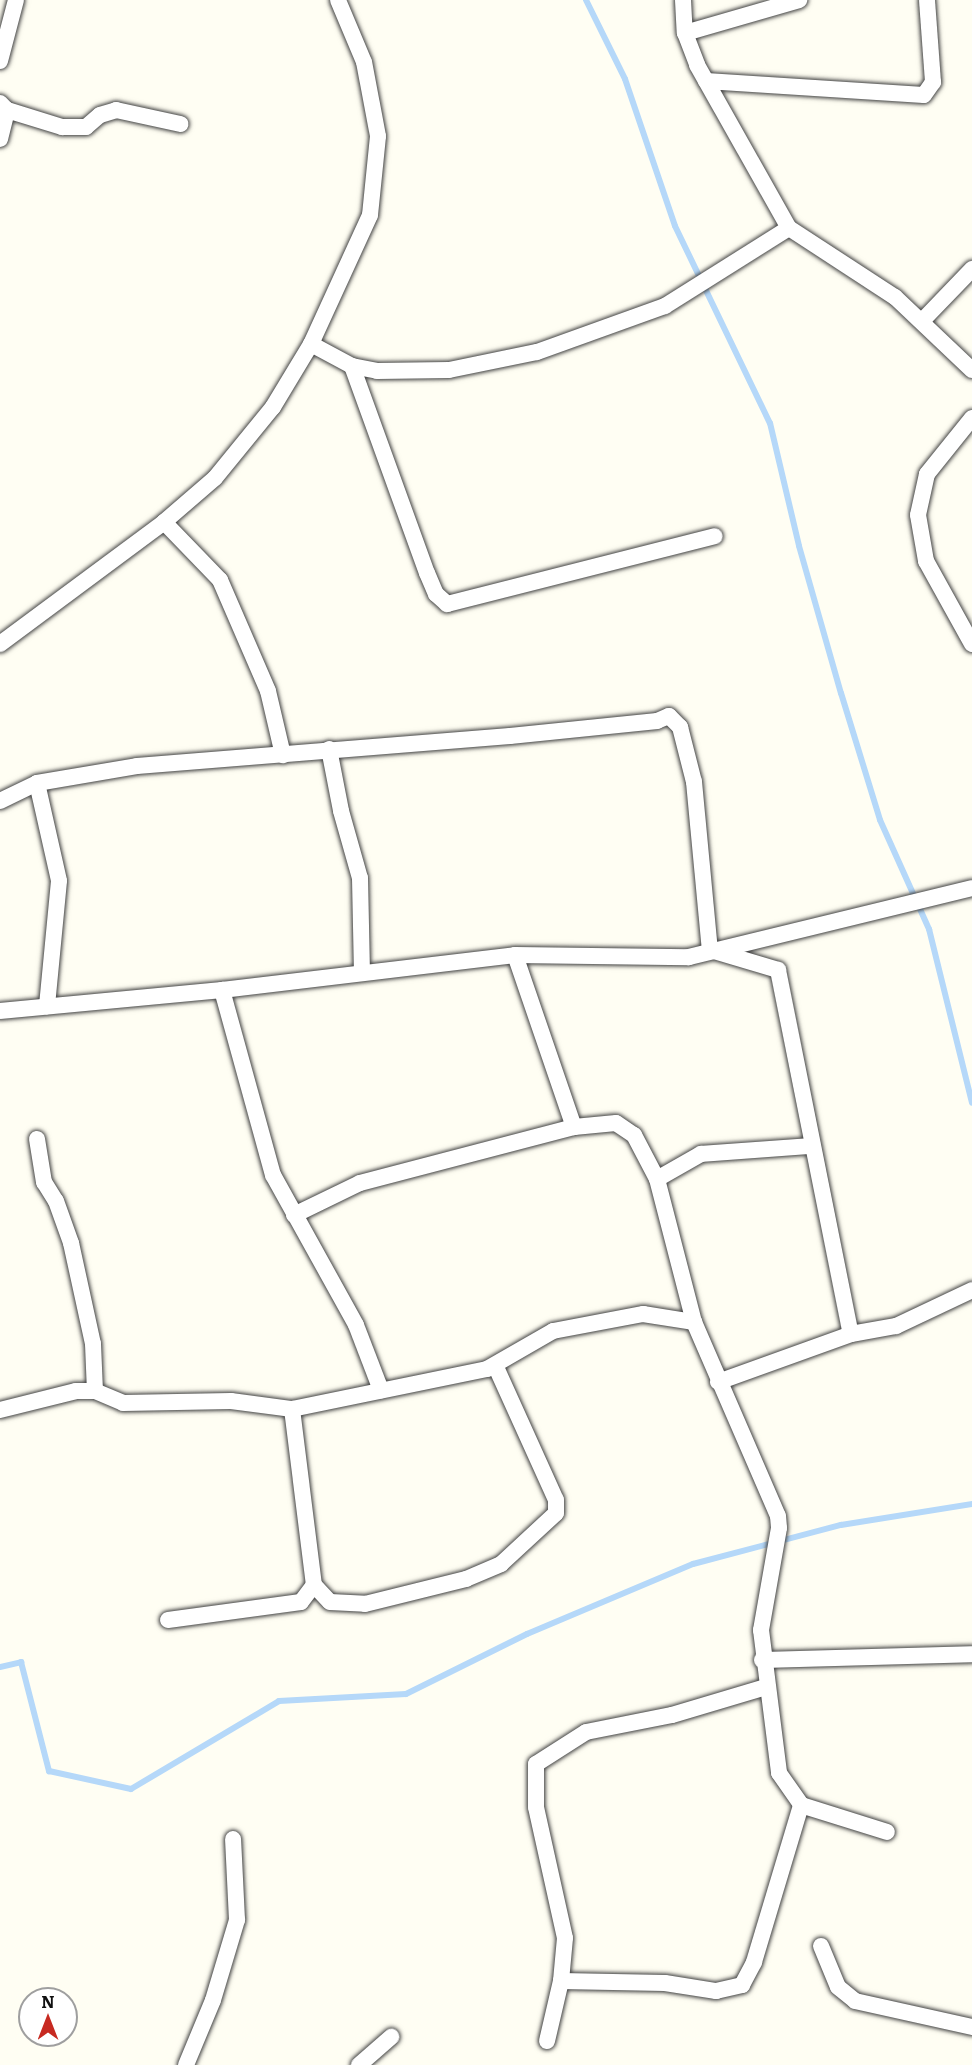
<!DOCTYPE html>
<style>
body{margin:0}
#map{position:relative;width:972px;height:2065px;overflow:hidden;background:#fffef3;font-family:Literata,serif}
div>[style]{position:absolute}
.stream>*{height:6px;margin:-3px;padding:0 3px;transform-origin:3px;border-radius:3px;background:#b5d8f9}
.roads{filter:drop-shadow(0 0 2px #434343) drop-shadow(0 0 2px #434343)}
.minor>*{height:16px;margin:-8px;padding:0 8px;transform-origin:8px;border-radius:8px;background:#fff}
span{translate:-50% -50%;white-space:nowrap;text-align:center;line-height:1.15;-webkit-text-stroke:6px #fff;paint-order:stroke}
.north{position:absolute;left:18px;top:1987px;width:60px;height:60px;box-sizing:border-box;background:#fff;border:2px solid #9f9f9f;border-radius:50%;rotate:0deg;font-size:16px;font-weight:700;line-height:24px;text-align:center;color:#101010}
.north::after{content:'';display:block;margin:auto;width:21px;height:27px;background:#c72a21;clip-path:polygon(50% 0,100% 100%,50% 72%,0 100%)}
</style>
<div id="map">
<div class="stream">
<i style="left:586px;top:0;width:88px;rotate:63.7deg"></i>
<i style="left:625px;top:79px;width:155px;rotate:71.2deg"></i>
<i style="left:675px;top:226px;width:219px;rotate:64.3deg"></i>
<i style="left:770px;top:423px;width:126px;rotate:76.7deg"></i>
<i style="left:799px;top:546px;width:153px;rotate:74.1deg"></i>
<i style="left:841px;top:693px;width:133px;rotate:72.9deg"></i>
<i style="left:880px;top:820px;width:120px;rotate:65.8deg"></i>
<i style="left:929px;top:929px;width:179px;rotate:76.1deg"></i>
<i style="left:0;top:1667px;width:22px;rotate:-13deg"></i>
<i style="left:21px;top:1662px;width:113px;rotate:75.6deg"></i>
<i style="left:49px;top:1771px;width:84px;rotate:12.4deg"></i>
<i style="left:131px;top:1789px;width:172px;rotate:-30.7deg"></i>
<i style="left:279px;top:1701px;width:127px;rotate:-3.2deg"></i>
<i style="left:406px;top:1694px;width:135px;rotate:-26.4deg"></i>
<i style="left:527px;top:1634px;width:180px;rotate:-22.9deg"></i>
<i style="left:693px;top:1564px;width:153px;rotate:-14.8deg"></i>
<i style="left:841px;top:1525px;width:133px;rotate:-9.1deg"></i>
</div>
<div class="roads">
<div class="minor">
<i style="left:683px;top:0;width:33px;rotate:87deg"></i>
<i style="left:685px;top:33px;width:34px;rotate:69deg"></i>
<i style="left:697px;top:65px;width:187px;rotate:60.6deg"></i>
<i style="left:789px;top:228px;width:126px;rotate:33.1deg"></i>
<i style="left:895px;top:297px;width:106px;rotate:43.5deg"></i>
<i style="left:685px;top:33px;width:119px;rotate:-16.1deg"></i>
<i style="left:0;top:61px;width:63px;rotate:-75.3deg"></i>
<i style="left:706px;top:81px;width:218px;rotate:3.7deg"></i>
<i style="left:924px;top:95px;width:16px;rotate:-55deg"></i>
<i style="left:933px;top:82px;width:82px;rotate:-94.2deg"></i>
<i style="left:0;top:103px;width:10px;rotate:45deg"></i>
<i style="left:7px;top:110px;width:58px;rotate:17.2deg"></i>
<i style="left:62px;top:127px;width:24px"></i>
<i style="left:86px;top:127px;width:18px;rotate:-41deg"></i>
<i style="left:100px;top:115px;width:17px;rotate:-17deg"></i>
<i style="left:116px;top:110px;width:66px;rotate:12.2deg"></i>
<i style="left:0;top:139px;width:30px;rotate:-76deg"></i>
<i style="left:923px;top:320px;width:71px;rotate:-46.1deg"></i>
<i style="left:311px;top:344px;width:47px;rotate:28.2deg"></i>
<i style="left:352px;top:366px;width:25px;rotate:11deg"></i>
<i style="left:377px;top:371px;width:72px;rotate:-0.8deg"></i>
<i style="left:449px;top:370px;width:90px;rotate:-11.6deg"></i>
<i style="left:537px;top:352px;width:136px;rotate:-19.8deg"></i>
<i style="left:665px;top:306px;width:146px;rotate:-32.2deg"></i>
<i style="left:352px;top:366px;width:220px;rotate:70.1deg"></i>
<i style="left:427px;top:573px;width:23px;rotate:67deg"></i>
<i style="left:436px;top:594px;width:15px;rotate:42deg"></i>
<i style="left:447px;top:604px;width:276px;rotate:-14.2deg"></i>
<i style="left:972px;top:418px;width:72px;rotate:128.8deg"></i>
<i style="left:927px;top:474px;width:42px;rotate:102.4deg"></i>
<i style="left:918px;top:515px;width:47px;rotate:80.1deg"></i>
<i style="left:926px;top:561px;width:95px;rotate:61deg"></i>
<i style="left:164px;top:522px;width:81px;rotate:46deg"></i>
<i style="left:220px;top:580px;width:121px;rotate:66.6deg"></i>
<i style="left:268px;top:691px;width:66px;rotate:76.8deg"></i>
<i style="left:0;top:644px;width:204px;rotate:-36.6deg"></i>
<i style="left:164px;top:522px;width:67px;rotate:-40.8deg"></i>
<i style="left:215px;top:478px;width:92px;rotate:-50.8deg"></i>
<i style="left:273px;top:407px;width:74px;rotate:-58.9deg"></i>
<i style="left:311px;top:344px;width:142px;rotate:-65.4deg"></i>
<i style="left:370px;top:215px;width:79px;rotate:-84.2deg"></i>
<i style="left:378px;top:136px;width:75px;rotate:-100.7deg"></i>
<i style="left:364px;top:62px;width:67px;rotate:-112.8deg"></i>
<i style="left:329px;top:749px;width:63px;rotate:79deg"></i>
<i style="left:341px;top:811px;width:70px;rotate:74.2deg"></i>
<i style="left:360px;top:878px;width:93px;rotate:88.8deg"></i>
<i style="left:37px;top:783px;width:100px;rotate:77.3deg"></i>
<i style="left:59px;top:881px;width:126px;rotate:95.5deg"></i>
<i style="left:0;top:801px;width:41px;rotate:-25.9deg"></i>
<i style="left:37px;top:783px;width:101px;rotate:-9.6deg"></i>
<i style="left:137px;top:766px;width:374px;rotate:-4.6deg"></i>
<i style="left:510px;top:736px;width:148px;rotate:-5.8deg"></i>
<i style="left:657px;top:721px;width:13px;rotate:-23deg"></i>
<i style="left:669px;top:716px;width:16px;rotate:45deg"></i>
<i style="left:680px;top:727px;width:57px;rotate:75.7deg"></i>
<i style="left:694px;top:782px;width:169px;rotate:84.6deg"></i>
<i style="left:711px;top:950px;width:70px;rotate:16.6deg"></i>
<i style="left:778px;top:970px;width:371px;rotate:78.7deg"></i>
<i style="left:515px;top:955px;width:182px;rotate:71.1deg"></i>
<i style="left:574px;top:1127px;width:42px;rotate:-5.4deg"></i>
<i style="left:616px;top:1123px;width:22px;rotate:34deg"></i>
<i style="left:634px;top:1135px;width:50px;rotate:62.4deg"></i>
<i style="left:657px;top:1179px;width:148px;rotate:75.5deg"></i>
<i style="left:222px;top:990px;width:192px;rotate:74.6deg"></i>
<i style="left:273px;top:1175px;width:171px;rotate:61deg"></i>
<i style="left:356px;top:1325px;width:70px;rotate:69deg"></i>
<i style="left:0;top:1011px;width:223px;rotate:-5.4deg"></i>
<i style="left:222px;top:990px;width:295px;rotate:-6.8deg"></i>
<i style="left:515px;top:955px;width:174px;rotate:0.7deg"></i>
<i style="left:689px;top:957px;width:291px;rotate:-13.7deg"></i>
<i style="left:37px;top:1139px;width:44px;rotate:80.8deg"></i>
<i style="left:44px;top:1182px;width:22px;rotate:58deg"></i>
<i style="left:56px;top:1201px;width:45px;rotate:70.3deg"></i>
<i style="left:71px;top:1243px;width:103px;rotate:77.7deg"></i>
<i style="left:93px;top:1344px;width:47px;rotate:87.6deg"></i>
<i style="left:657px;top:1179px;width:51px;rotate:-29.6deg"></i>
<i style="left:701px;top:1154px;width:110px;rotate:-4.2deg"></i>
<i style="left:294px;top:1215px;width:73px;rotate:-25.9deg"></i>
<i style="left:360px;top:1183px;width:221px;rotate:-14.7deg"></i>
<i style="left:718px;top:1382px;width:141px;rotate:-19.8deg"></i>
<i style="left:851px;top:1334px;width:46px;rotate:-10.1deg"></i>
<i style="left:896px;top:1326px;width:84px;rotate:-25.3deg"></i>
<i style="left:292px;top:1409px;width:177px;rotate:82.9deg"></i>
<i style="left:0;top:1410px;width:78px;rotate:-14deg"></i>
<i style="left:76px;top:1391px;width:19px"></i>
<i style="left:95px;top:1391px;width:30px;rotate:23deg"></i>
<i style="left:123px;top:1403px;width:108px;rotate:-1.1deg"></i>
<i style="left:231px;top:1401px;width:62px;rotate:7.5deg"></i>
<i style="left:292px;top:1409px;width:199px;rotate:-11.6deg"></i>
<i style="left:487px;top:1369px;width:76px;rotate:-29.9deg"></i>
<i style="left:553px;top:1331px;width:92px;rotate:-10.7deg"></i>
<i style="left:643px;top:1314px;width:52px;rotate:8.9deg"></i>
<i style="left:694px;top:1322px;width:211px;rotate:66.6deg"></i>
<i style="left:778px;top:1516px;width:12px;rotate:85deg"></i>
<i style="left:779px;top:1528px;width:104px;rotate:100deg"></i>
<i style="left:761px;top:1630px;width:144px;rotate:82.8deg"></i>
<i style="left:779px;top:1773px;width:39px;rotate:55deg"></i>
<i style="left:801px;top:1805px;width:90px;rotate:17.4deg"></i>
<i style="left:168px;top:1620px;width:134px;rotate:-7.7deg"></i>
<i style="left:301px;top:1602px;width:21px;rotate:-53deg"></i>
<i style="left:314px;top:1585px;width:23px;rotate:47deg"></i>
<i style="left:330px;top:1602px;width:35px;rotate:3deg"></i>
<i style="left:365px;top:1604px;width:104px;rotate:-13.9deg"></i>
<i style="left:466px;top:1579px;width:38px;rotate:-23deg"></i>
<i style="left:501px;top:1564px;width:75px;rotate:-42.8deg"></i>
<i style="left:556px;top:1513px;width:13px;rotate:-90deg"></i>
<i style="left:556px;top:1500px;width:148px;rotate:-114.3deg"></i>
<i style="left:762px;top:1660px;width:210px;rotate:-1.6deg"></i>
<i style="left:821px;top:1946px;width:44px;rotate:67.5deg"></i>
<i style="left:838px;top:1987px;width:22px;rotate:39deg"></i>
<i style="left:855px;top:2001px;width:120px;rotate:12.5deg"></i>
<i style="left:561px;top:1981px;width:104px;rotate:1.1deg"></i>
<i style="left:665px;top:1983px;width:52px;rotate:8.9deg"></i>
<i style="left:716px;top:1991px;width:27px;rotate:-13deg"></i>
<i style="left:742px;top:1985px;width:26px;rotate:-62deg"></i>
<i style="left:754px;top:1962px;width:164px;rotate:-73.3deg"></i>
<i style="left:547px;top:2041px;width:62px;rotate:-76.9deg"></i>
<i style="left:561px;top:1981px;width:43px;rotate:-84.7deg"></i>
<i style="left:565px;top:1938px;width:134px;rotate:-102.5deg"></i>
<i style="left:536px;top:1807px;width:43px;rotate:-90deg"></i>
<i style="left:536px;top:1764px;width:59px;rotate:-32.6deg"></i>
<i style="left:586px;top:1732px;width:88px;rotate:-11.2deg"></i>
<i style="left:672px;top:1715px;width:98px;rotate:-16.6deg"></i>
<i style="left:186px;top:2065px;width:70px;rotate:-67.4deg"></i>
<i style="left:213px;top:2000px;width:84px;rotate:-73.3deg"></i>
<i style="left:237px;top:1920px;width:81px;rotate:-92.8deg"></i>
<i style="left:359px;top:2065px;width:43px;rotate:-41.2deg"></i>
</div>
</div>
<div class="north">N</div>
</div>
